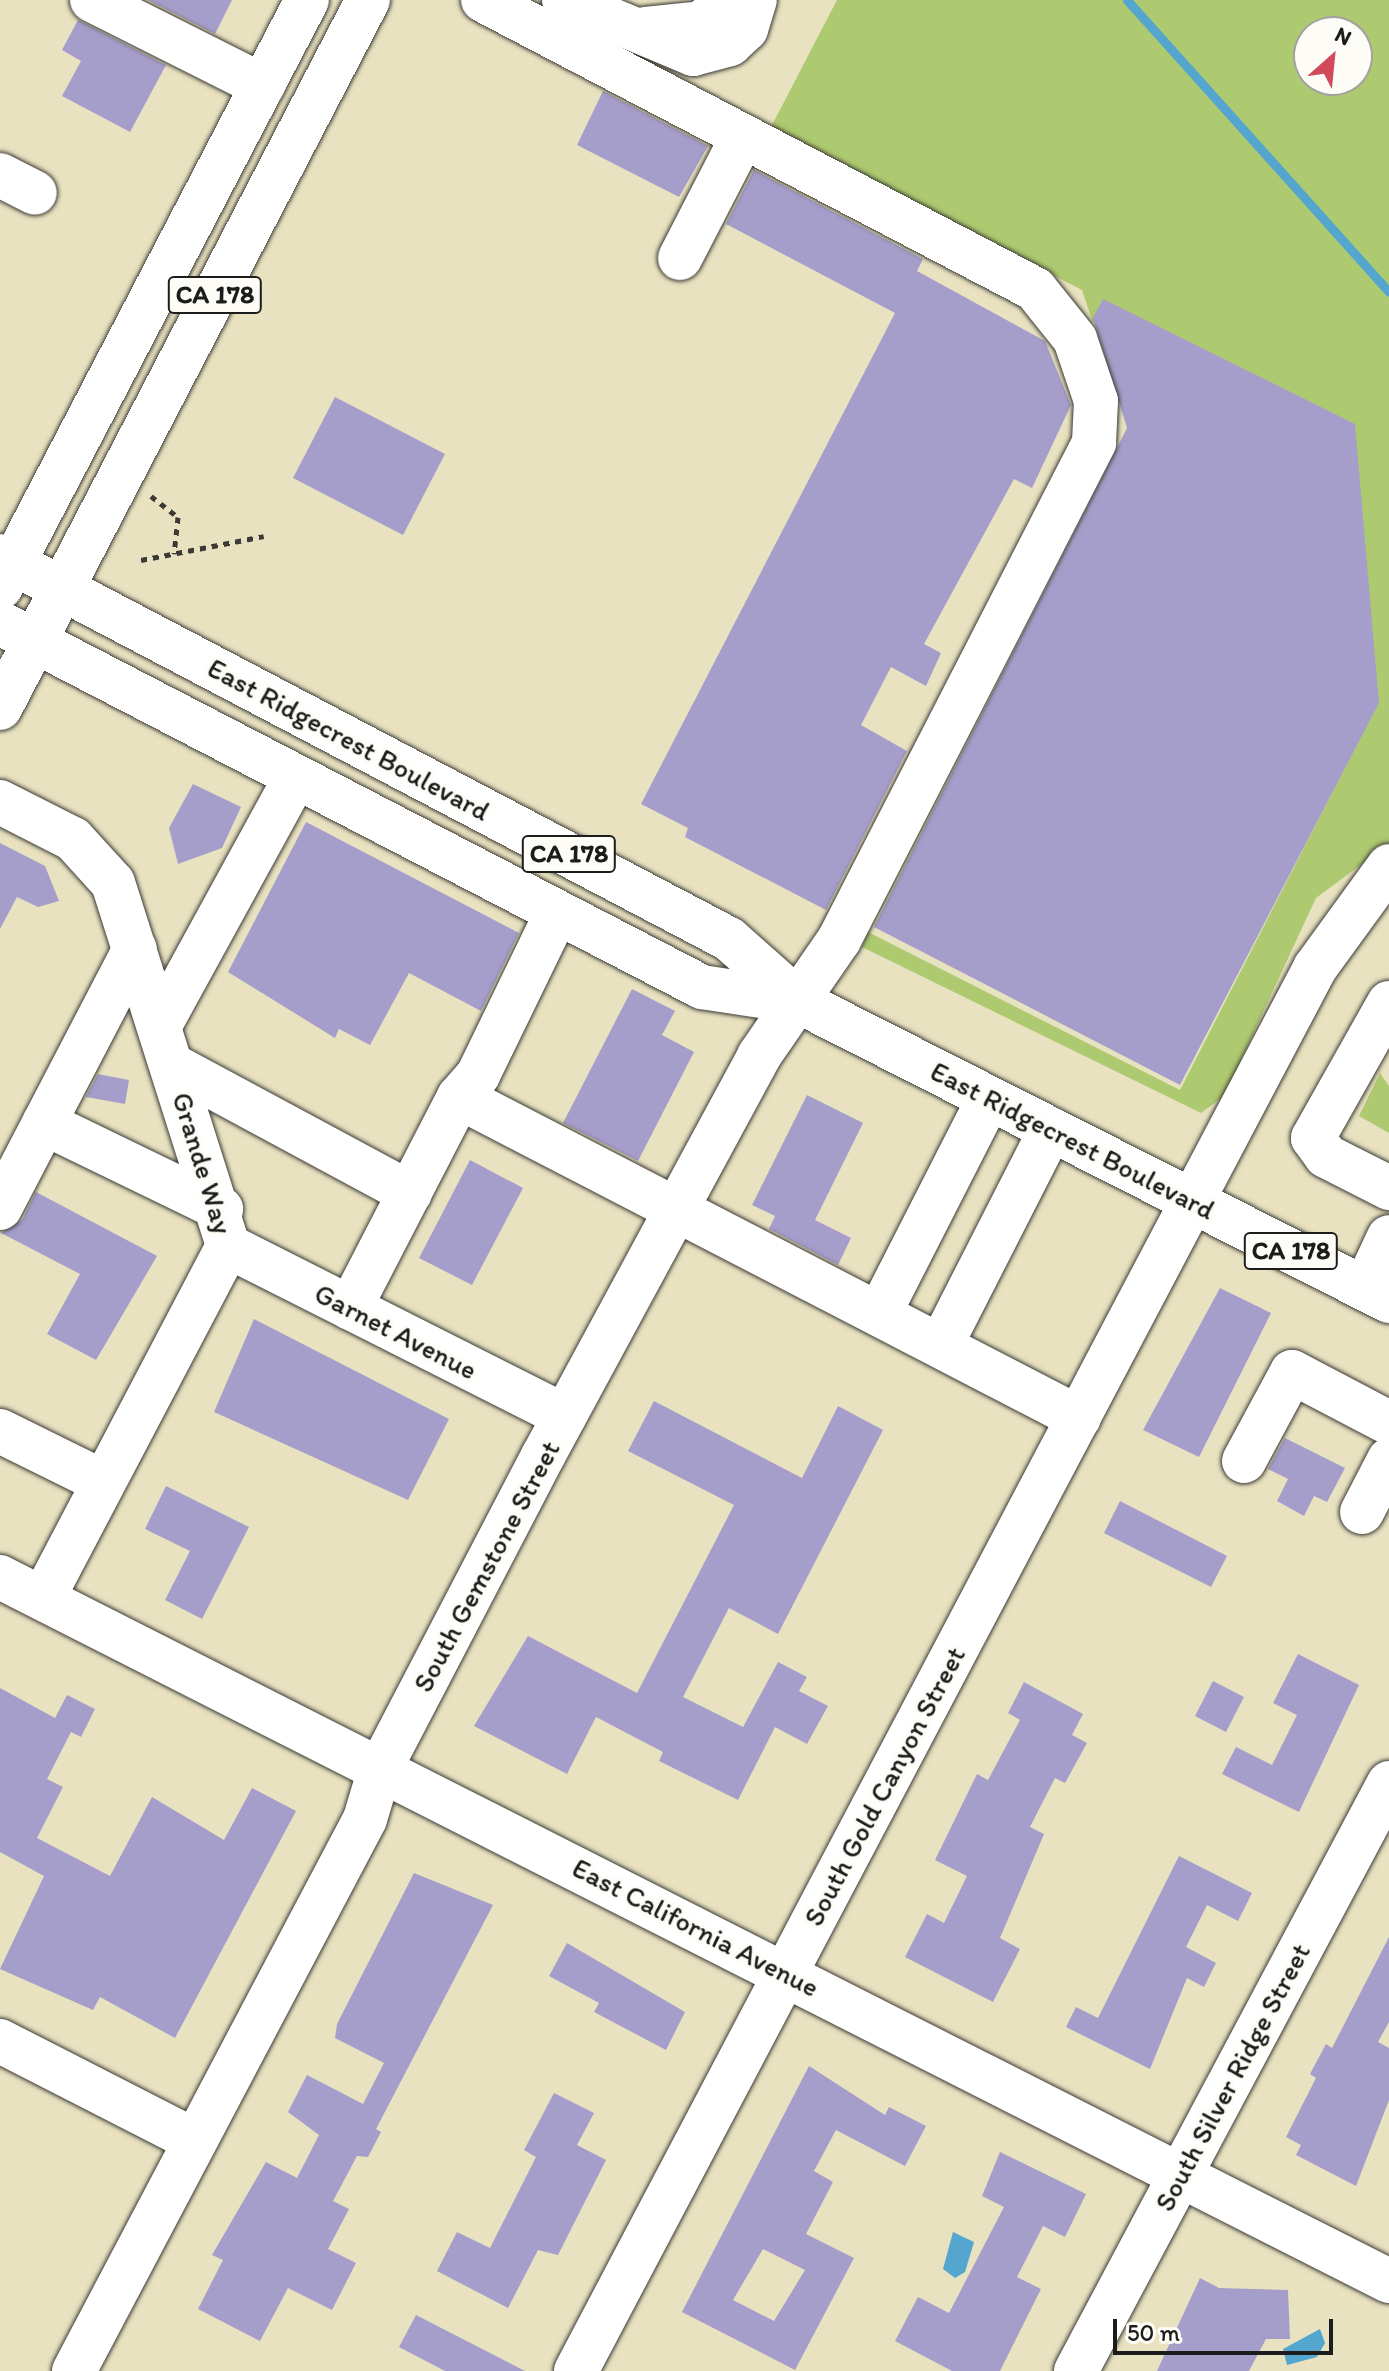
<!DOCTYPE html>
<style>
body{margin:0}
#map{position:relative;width:1389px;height:2371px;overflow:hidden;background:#e9e2c1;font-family:Itim,sans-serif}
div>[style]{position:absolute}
.green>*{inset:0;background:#aeca70}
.water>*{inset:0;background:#54a6cf}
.stream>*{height:9px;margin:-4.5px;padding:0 4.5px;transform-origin:4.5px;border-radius:4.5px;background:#54a6cf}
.building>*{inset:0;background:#a69eca}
.path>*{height:5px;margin-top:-2.5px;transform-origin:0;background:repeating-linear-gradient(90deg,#3b3a35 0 6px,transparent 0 12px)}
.roads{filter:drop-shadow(0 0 2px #3b3a35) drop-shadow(0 0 2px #3b3a35)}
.minor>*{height:44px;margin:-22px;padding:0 22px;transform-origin:22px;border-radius:22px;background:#fff}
.major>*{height:44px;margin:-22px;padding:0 22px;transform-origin:22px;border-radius:22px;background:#fff}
span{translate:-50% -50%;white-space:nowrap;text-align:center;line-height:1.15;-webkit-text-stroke:7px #fdfcf7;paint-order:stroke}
.shield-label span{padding:2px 6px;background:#fdfcf7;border:2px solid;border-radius:6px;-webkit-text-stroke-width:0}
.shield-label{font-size:26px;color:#1c1c1c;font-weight:700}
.street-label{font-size:28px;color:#1c1c1c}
.north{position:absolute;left:1293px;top:16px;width:80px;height:80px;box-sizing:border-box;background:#fdfcf7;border:2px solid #a3a29f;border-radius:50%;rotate:27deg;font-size:22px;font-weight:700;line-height:32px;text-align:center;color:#1c1c1c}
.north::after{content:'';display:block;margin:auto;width:28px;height:36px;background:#d1495b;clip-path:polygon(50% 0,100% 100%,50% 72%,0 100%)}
.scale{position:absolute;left:1113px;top:2319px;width:220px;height:36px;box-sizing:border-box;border:4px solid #1c1c1c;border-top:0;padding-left:10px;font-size:24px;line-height:28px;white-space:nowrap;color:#1c1c1c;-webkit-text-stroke:6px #fdfcf7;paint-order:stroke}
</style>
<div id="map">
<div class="green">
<i style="clip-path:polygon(evenodd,837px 0,1389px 0,1389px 844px,1316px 898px,1224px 1096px,1201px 1113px,862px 947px,868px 932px,1180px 1090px,1378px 703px,1104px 301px,1093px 323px,1082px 290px,770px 129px,837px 0,1309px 32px,1357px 32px,1357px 80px,1309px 80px,1309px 32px)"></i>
<i style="clip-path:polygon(1380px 1073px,1389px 1086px,1389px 1133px,1359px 1116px)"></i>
</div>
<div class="water">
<i style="clip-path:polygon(953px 2232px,974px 2242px,965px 2272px,955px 2278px,943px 2269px)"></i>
<i style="clip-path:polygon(1320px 2329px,1325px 2343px,1317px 2357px,1287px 2365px,1283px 2349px)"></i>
</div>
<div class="stream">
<i style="left:1127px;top:0;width:392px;rotate:48.1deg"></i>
</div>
<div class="building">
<i style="clip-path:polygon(148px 0,232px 0,215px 34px)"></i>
<i style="clip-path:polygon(78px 20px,166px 65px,130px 132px,62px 96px,81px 61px,62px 50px)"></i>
<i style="clip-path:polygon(603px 91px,708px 146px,679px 197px,577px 145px)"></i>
<i style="clip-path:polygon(754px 170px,923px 259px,917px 271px,1045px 341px,1071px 405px,1032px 488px,1014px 479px,924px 644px,941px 653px,926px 686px,891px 667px,861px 725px,907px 751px,826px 910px,685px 837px,688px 828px,641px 804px,895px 313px,726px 224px)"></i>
<i style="clip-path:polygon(1103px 299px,1355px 424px,1379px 703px,1180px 1085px,874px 927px,1127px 428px,1093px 318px)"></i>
<i style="clip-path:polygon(335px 397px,445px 454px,403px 535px,293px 478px)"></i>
<i style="clip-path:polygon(193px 784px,241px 807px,222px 848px,178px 864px,169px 828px)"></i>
<i style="clip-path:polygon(306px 822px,519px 933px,481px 1011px,409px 973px,370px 1045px,339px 1029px,335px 1038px,228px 972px)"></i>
<i style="clip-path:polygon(0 843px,45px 866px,59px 901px,38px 907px,17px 897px,0 929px)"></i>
<i style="clip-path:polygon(632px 989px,675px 1011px,662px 1035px,694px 1052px,638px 1161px,563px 1123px)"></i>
<i style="clip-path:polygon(98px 1074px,129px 1080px,125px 1104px,86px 1097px)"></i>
<i style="clip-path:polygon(807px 1095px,863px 1123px,815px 1220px,851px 1238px,838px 1265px,769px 1229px,775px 1216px,752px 1205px)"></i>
<i style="clip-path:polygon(470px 1160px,523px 1188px,472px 1285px,419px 1258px)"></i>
<i style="clip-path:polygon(36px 1192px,157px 1256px,96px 1360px,47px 1334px,80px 1274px,1px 1233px,22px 1220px)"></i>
<i style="clip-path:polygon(1220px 1288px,1271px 1313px,1199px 1457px,1143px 1430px)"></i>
<i style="clip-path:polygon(254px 1319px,449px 1419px,408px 1500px,214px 1412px)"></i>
<i style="clip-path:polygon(654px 1401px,802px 1478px,838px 1406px,883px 1430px,778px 1634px,729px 1608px,683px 1697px,743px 1727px,778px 1662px,807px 1677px,799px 1691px,828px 1706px,807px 1744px,775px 1727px,738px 1800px,659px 1761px,663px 1752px,596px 1717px,567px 1774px,474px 1726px,528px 1636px,637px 1693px,734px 1505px,628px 1451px)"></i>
<i style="clip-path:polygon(1285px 1438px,1345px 1468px,1327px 1502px,1314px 1496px,1304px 1516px,1277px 1501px,1288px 1479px,1268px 1469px)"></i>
<i style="clip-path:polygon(166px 1486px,249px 1527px,202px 1619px,165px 1600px,190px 1551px,145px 1529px)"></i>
<i style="clip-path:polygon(1120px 1501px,1227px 1556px,1211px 1587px,1104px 1533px)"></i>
<i style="clip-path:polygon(1298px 1654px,1359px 1685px,1299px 1812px,1222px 1774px,1236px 1747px,1272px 1765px,1297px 1715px,1273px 1703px)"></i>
<i style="clip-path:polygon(1213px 1681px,1244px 1697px,1226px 1732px,1195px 1716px)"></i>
<i style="clip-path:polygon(1024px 1682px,1083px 1714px,1072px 1735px,1087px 1743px,1065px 1783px,1055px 1778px,1030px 1827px,1044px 1834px,1000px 1938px,1020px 1949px,993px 2002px,905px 1957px,927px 1914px,944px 1923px,967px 1876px,935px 1860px,977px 1774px,988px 1780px,1020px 1720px,1008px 1713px)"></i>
<i style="clip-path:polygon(0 1688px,55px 1718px,67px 1695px,95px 1709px,81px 1737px,71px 1732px,47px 1779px,63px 1787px,37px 1838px,110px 1876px,152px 1797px,224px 1840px,252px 1788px,296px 1811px,175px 2038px,100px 1997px,93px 2010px,0 1969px,44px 1876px,0 1852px)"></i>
<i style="clip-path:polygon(1179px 1856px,1252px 1893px,1238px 1921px,1207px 1905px,1186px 1947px,1216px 1963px,1204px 1987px,1187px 1978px,1150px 2069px,1066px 2027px,1076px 2007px,1098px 2018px)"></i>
<i style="clip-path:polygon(414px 1873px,493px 1905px,376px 2129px,381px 2132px,368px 2157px,357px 2156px,333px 2201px,349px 2209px,328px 2249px,356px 2263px,332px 2310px,288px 2288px,260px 2341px,198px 2309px,223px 2260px,212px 2255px,266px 2162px,297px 2178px,319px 2135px,288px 2112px,307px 2075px,363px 2104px,384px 2063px,335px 2038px,337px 2024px)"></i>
<i style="clip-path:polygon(1389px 1937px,1389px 2022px,1378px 2042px,1389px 2048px,1389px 2100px,1356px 2186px,1296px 2155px,1301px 2145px,1286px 2137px,1316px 2078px,1310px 2074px,1326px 2044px,1332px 2048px)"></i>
<i style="clip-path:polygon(567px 1943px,685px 2012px,666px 2050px,594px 2012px,599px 2003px,549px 1976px)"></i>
<i style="clip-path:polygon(evenodd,809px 2066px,885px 2115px,889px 2107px,926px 2126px,905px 2166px,836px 2130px,814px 2171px,833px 2182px,806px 2234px,854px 2258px,795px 2370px,682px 2312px,809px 2066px,763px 2249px,805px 2270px,774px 2321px,733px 2300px,763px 2249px)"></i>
<i style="clip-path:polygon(554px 2093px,594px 2113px,577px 2145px,606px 2160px,558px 2255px,538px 2250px,508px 2308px,437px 2271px,457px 2232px,490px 2248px,536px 2157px,524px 2150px)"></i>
<i style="clip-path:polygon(1000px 2152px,1086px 2194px,1065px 2237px,1043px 2226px,1017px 2277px,1041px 2289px,1000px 2371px,952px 2371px,895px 2341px,918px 2297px,949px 2313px,1004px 2207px,982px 2196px)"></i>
<i style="clip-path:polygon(1200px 2278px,1219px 2288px,1288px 2290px,1290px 2339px,1266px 2339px,1249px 2371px,1157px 2371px)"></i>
<i style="clip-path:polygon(416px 2315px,525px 2371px,445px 2371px,399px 2347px)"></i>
</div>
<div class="path">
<i style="left:151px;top:496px;width:34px;rotate:38deg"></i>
<i style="left:178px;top:517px;width:37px;rotate:96deg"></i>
<i style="left:141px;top:560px;width:125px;rotate:-11deg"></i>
</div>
<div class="roads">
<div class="minor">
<i style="left:92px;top:0;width:191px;rotate:26.7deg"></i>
<i style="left:564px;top:0;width:140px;rotate:22.7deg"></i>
<i style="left:693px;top:54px;width:38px;rotate:-15deg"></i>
<i style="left:730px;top:44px;width:22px;rotate:-43deg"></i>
<i style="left:746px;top:29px;width:30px;rotate:-73deg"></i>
<i style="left:646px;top:29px;width:56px;rotate:-6.1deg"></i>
<i style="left:702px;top:23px;width:34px;rotate:-43deg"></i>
<i style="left:0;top:175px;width:39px;rotate:27deg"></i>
<i style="left:680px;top:258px;width:137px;rotate:-62.7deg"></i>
<i style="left:0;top:802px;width:82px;rotate:26.9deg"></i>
<i style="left:73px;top:839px;width:59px;rotate:47.7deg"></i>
<i style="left:113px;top:883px;width:381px;rotate:72.4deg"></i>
<i style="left:228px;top:1246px;width:398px;rotate:117.7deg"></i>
<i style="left:1389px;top:1003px;width:155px;rotate:119.4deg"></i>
<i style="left:1313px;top:1138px;width:22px;rotate:54deg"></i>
<i style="left:1326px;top:1156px;width:71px;rotate:26.9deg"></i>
<i style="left:160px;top:1025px;width:281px;rotate:-61.3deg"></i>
<i style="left:174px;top:1066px;width:268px;rotate:28.3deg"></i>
<i style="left:459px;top:1097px;width:698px;rotate:27.37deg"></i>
<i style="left:44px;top:1123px;width:197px;rotate:25.9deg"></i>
<i style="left:0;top:1208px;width:292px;rotate:-62.5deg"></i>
<i style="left:228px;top:1246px;width:377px;rotate:26.8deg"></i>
<i style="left:1365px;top:1288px;width:56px;rotate:-64.8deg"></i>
<i style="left:350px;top:1308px;width:237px;rotate:-62.7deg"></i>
<i style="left:459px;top:1097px;width:29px;rotate:-49deg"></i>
<i style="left:478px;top:1075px;width:181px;rotate:-64.1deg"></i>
<i style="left:879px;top:1314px;width:242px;rotate:-63deg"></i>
<i style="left:941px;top:1345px;width:242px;rotate:-63deg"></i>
<i style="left:0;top:1431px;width:115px;rotate:26.3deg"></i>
<i style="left:1244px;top:1461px;width:101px;rotate:-61.7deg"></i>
<i style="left:1292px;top:1372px;width:110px;rotate:27.7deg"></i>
<i style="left:1362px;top:1512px;width:59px;rotate:-62.6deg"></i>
<i style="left:0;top:1577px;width:1557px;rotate:26.88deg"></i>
<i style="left:0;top:2041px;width:219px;rotate:27.1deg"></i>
<i style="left:74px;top:2371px;width:624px;rotate:-62.2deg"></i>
<i style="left:365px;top:1819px;width:52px;rotate:-73.3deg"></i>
<i style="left:380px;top:1769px;width:353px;rotate:-62.5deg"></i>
<i style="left:543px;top:1456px;width:455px;rotate:-61.6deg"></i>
<i style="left:759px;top:1056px;width:141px;rotate:-55.4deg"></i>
<i style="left:839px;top:940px;width:559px;rotate:-62.84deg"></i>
<i style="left:1094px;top:443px;width:42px;rotate:-87.3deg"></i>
<i style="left:1096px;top:401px;width:65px;rotate:-108.7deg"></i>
<i style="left:1075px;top:339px;width:64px;rotate:-128.7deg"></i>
<i style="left:1035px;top:289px;width:623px;rotate:-152.37deg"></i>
<i style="left:576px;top:2371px;width:1586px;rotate:-62.22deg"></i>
<i style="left:1315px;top:968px;width:126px;rotate:-54deg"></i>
<i style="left:1076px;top:2371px;width:666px;rotate:-61.97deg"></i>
</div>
<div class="major">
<i style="left:0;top:556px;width:823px;rotate:27.72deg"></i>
<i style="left:729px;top:939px;width:95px;rotate:41.6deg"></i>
<i style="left:800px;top:1002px;width:661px;rotate:26.91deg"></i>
<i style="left:1px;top:587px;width:662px;rotate:-62.47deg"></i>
<i style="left:0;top:623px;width:791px;rotate:27.41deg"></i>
<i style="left:702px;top:987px;width:99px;rotate:8.7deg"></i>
<i style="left:0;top:708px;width:798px;rotate:-62.54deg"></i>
</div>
</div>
<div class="shield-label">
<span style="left:215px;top:295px">CA 178</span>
<span style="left:569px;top:854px">CA 178</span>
<span style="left:1291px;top:1251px">CA 178</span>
</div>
<div class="street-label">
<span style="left:349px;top:739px;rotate:28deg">East Ridgecrest Boulevard</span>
<span style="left:1073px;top:1140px;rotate:27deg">East Ridgecrest Boulevard</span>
<span style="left:203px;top:1163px;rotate:73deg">Grande Way</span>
<span style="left:396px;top:1331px;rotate:27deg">Garnet Avenue</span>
<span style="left:486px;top:1566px;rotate:-62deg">South Gemstone Street</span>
<span style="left:884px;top:1786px;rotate:-62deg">South Gold Canyon Street</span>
<span style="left:696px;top:1927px;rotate:27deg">East California Avenue</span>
<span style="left:1232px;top:2077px;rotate:-62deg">South Silver Ridge Street</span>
</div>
<div class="north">N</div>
<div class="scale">50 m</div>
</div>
